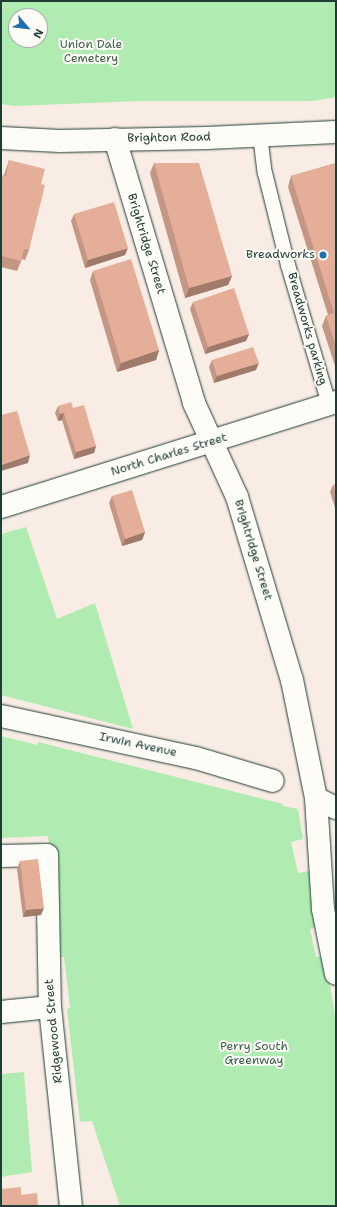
<!DOCTYPE html>
<style>
body{margin:0}
#map{position:relative;width:337px;height:1207px;overflow:hidden;background:#f8ece4;font-family:"Shantell Sans",sans-serif}
div>[style]{position:absolute}
.green>*{inset:0;background:#b0ecb2}
.roads{filter:drop-shadow(0 0 1px #1f3d34) drop-shadow(0 0 1px #1f3d34)}
.lane>*{height:14px;margin:-7px;padding:0 7px;transform-origin:7px;border-radius:7px;background:#fdfcf7}
.street>*{height:22px;margin:-11px;padding:0 11px;transform-origin:11px;border-radius:11px;background:#fdfcf7}
.secondary>*{height:22px;margin:-11px;padding:0 11px;transform-origin:11px;border-radius:11px;background:#fdfcf7}
.wall>*{inset:0;background:#c49684}
.shaded-wall>*{inset:0;background:#a07a6b}
.building>*{inset:0;background:#e4ae99}
.dots>*{width:11px;height:11px;translate:-50% -50%;box-sizing:border-box;border:2px solid #fdfcf7;border-radius:50%}
span{translate:-50% -50%;white-space:nowrap;text-align:center;line-height:1.15;-webkit-text-stroke:4px #fdfcf7;paint-order:stroke}
.park-label{font-size:12px;color:#3c604d}
.street-label{font-size:12px;color:#1f3d34}
.poi-label{font-size:12px;color:#1f3d34}
.right{translate:-100% -50%;text-align:right}
.frame{position:absolute;inset:0;border:2px solid #1f3d34;pointer-events:none}
.north{position:absolute;left:8px;top:8px;width:40px;height:40px;box-sizing:border-box;background:#fdfcf7;border:1px solid #a4b0a9;border-radius:50%;rotate:118deg;font-size:11px;font-weight:700;line-height:16px;text-align:center;color:#1f3d34}
.north::after{content:'';display:block;margin:auto;width:14px;height:18px;background:#1f6fb2;clip-path:polygon(50% 0,100% 100%,50% 72%,0 100%)}
</style>
<div id="map">
<div class="green">
<i style="clip-path:polygon(evenodd,1px 1px,336px 1px,336px 97px,314px 101px,141px 101px,14px 106px,1px 104px,1px 1px,16px 16px,40px 16px,40px 40px,16px 40px,16px 16px)"></i>
<i style="clip-path:polygon(26px 527px,57px 619px,95px 603px,133px 729px,1px 695px,1px 534px)"></i>
<i style="clip-path:polygon(1px 736px,38px 745px,38px 742px,283px 804px,283px 806px,298px 809px,303px 839px,291px 842px,298px 873px,309px 871px,319px 927px,310px 929px,316px 957px,325px 956px,336px 1021px,336px 1206px,120px 1206px,92px 1121px,80px 1122px,67px 1009px,70px 1008px,64px 957px,61px 957px,48px 836px,1px 838px)"></i>
<i style="clip-path:polygon(24px 1072px,32px 1172px,1px 1177px,1px 1074px)"></i>
</div>
<div class="roads">
<div class="lane">
<i style="left:260px;top:135px;width:38px;rotate:83deg"></i>
<i style="left:265px;top:173px;width:95px;rotate:76deg"></i>
<i style="left:288px;top:265px;width:145px;rotate:73.6deg"></i>
</div>
<div class="street">
<i style="left:115px;top:139px;width:276px;rotate:73.3deg"></i>
<i style="left:194px;top:403px;width:103px;rotate:65.4deg"></i>
<i style="left:237px;top:497px;width:191px;rotate:73.3deg"></i>
<i style="left:292px;top:680px;width:120px;rotate:78.5deg"></i>
<i style="left:316px;top:798px;width:111px;rotate:86.4deg"></i>
<i style="left:323px;top:909px;width:66px;rotate:78.7deg"></i>
<i style="left:1px;top:716px;width:199px;rotate:12.2deg"></i>
<i style="left:196px;top:758px;width:80px;rotate:16.6deg"></i>
<i style="left:316px;top:798px;width:22px;rotate:27deg"></i>
<i style="left:1px;top:856px;width:46px;rotate:-1.2deg"></i>
<i style="left:47px;top:855px;width:152px;rotate:88.9deg"></i>
<i style="left:50px;top:1007px;width:200px;rotate:84deg"></i>
<i style="left:1px;top:1012px;width:49px;rotate:-5.8deg"></i>
</div>
<div class="secondary">
<i style="left:1px;top:138px;width:59px;rotate:2.9deg"></i>
<i style="left:60px;top:141px;width:147px;rotate:-1.2deg"></i>
<i style="left:207px;top:138px;width:129px;rotate:-2.7deg"></i>
<i style="left:1px;top:507px;width:351px;rotate:-17.4deg"></i>
</div>
</div>
<div class="wall">
<i style="clip-path:polygon(9px 160px,41px 184px,29px 250px,25px 260px,22px 259px,17px 271px,1px 267px,1px 179px,3px 175px,4px 175px)"></i>
<i style="clip-path:polygon(154px 163px,232px 276px,228px 285px,185px 298px,150px 173px)"></i>
<i style="clip-path:polygon(336px 163px,336px 369px,322px 326px,326px 316px,328px 315px,288px 187px,291px 176px)"></i>
<i style="clip-path:polygon(74px 214px,125px 255px,85px 268px,71px 221px)"></i>
<i style="clip-path:polygon(93px 271px,159px 350px,156px 360px,117px 372px,90px 280px)"></i>
<i style="clip-path:polygon(193px 302px,249px 334px,246px 341px,205px 354px,190px 309px)"></i>
<i style="clip-path:polygon(212px 360px,256px 370px,214px 383px,209px 367px)"></i>
<i style="clip-path:polygon(58px 406px,73px 408px,96px 446px,94px 453px,74px 459px,62px 420px,58px 421px,55px 413px)"></i>
<i style="clip-path:polygon(336px 484px,336px 511px,330px 492px,333px 485px)"></i>
<i style="clip-path:polygon(112px 496px,145px 532px,142px 540px,122px 546px,109px 503px)"></i>
<i style="clip-path:polygon(20px 861px,41px 915px,23px 917px,17px 869px)"></i>
</div>
<div class="shaded-wall">
<i style="clip-path:polygon(128px 248px,125px 255px,85px 268px,88px 260px)"></i>
<i style="clip-path:polygon(232px 276px,228px 285px,185px 298px,189px 288px)"></i>
<i style="clip-path:polygon(249px 334px,246px 341px,205px 354px,208px 347px)"></i>
<i style="clip-path:polygon(159px 350px,156px 360px,117px 372px,121px 363px)"></i>
<i style="clip-path:polygon(259px 363px,256px 370px,214px 383px,217px 376px)"></i>
<i style="clip-path:polygon(64px 413px,62px 420px,58px 421px,60px 414px)"></i>
<i style="clip-path:polygon(96px 446px,94px 453px,74px 459px,76px 452px)"></i>
<i style="clip-path:polygon(30px 455px,28px 463px,1px 471px,1px 465px)"></i>
<i style="clip-path:polygon(145px 532px,142px 540px,122px 546px,125px 539px)"></i>
<i style="clip-path:polygon(44px 908px,41px 915px,23px 917px,26px 910px)"></i>
</div>
<div class="building">
<i style="clip-path:polygon(9px 160px,45px 169px,41px 184px,45px 185px,29px 250px,24px 249px,21px 261px,1px 256px,1px 181px,3px 175px,6px 176px)"></i>
<i style="clip-path:polygon(154px 163px,199px 163px,232px 276px,189px 288px)"></i>
<i style="clip-path:polygon(336px 163px,336px 347px,326px 316px,334px 313px,291px 176px)"></i>
<i style="clip-path:polygon(114px 202px,128px 248px,88px 260px,74px 214px)"></i>
<i style="clip-path:polygon(131px 259px,159px 350px,121px 363px,93px 271px)"></i>
<i style="clip-path:polygon(234px 288px,249px 334px,208px 347px,193px 302px)"></i>
<i style="clip-path:polygon(253px 347px,259px 363px,217px 376px,212px 360px)"></i>
<i style="clip-path:polygon(71px 402px,73px 408px,84px 405px,96px 446px,76px 452px,64px 413px,60px 414px,58px 406px)"></i>
<i style="clip-path:polygon(17px 411px,30px 455px,1px 465px,1px 415px)"></i>
<i style="clip-path:polygon(336px 484px,336px 495px,333px 485px)"></i>
<i style="clip-path:polygon(132px 490px,145px 532px,125px 539px,112px 496px)"></i>
<i style="clip-path:polygon(38px 859px,44px 908px,26px 910px,20px 861px)"></i>
<i style="clip-path:polygon(21px 1187px,21px 1195px,37px 1193px,38px 1206px,1px 1206px,1px 1189px)"></i>
</div>
<div class="dots">
<i style="left:323px;top:255px;background:#1f6fb2"></i>
</div>
<div class="park-label">
<span style="left:91px;top:52px">Union Dale<br>Cemetery</span>
<span style="left:254px;top:1054px">Perry South<br>Greenway</span>
</div>
<div class="street-label">
<span style="left:169px;top:138px;rotate:-1deg">Brighton Road</span>
<span style="left:146px;top:244px;rotate:73deg">Brightridge Street</span>
<span style="left:307px;top:329px;rotate:74deg">Breadworks parking</span>
<span style="left:169px;top:455px;rotate:-17deg">North Charles Street</span>
<span style="left:253px;top:550px;rotate:73deg">Brightridge Street</span>
<span style="left:138px;top:745px;rotate:12deg">Irwin Avenue</span>
<span style="left:54px;top:1031px;rotate:-95deg">Ridgewood Street</span>
</div>
<div class="poi-label">
<span class="right" style="left:315px;top:255px">Breadworks</span>
</div>
<div class="frame"></div>
<div class="north">N</div>
</div>
